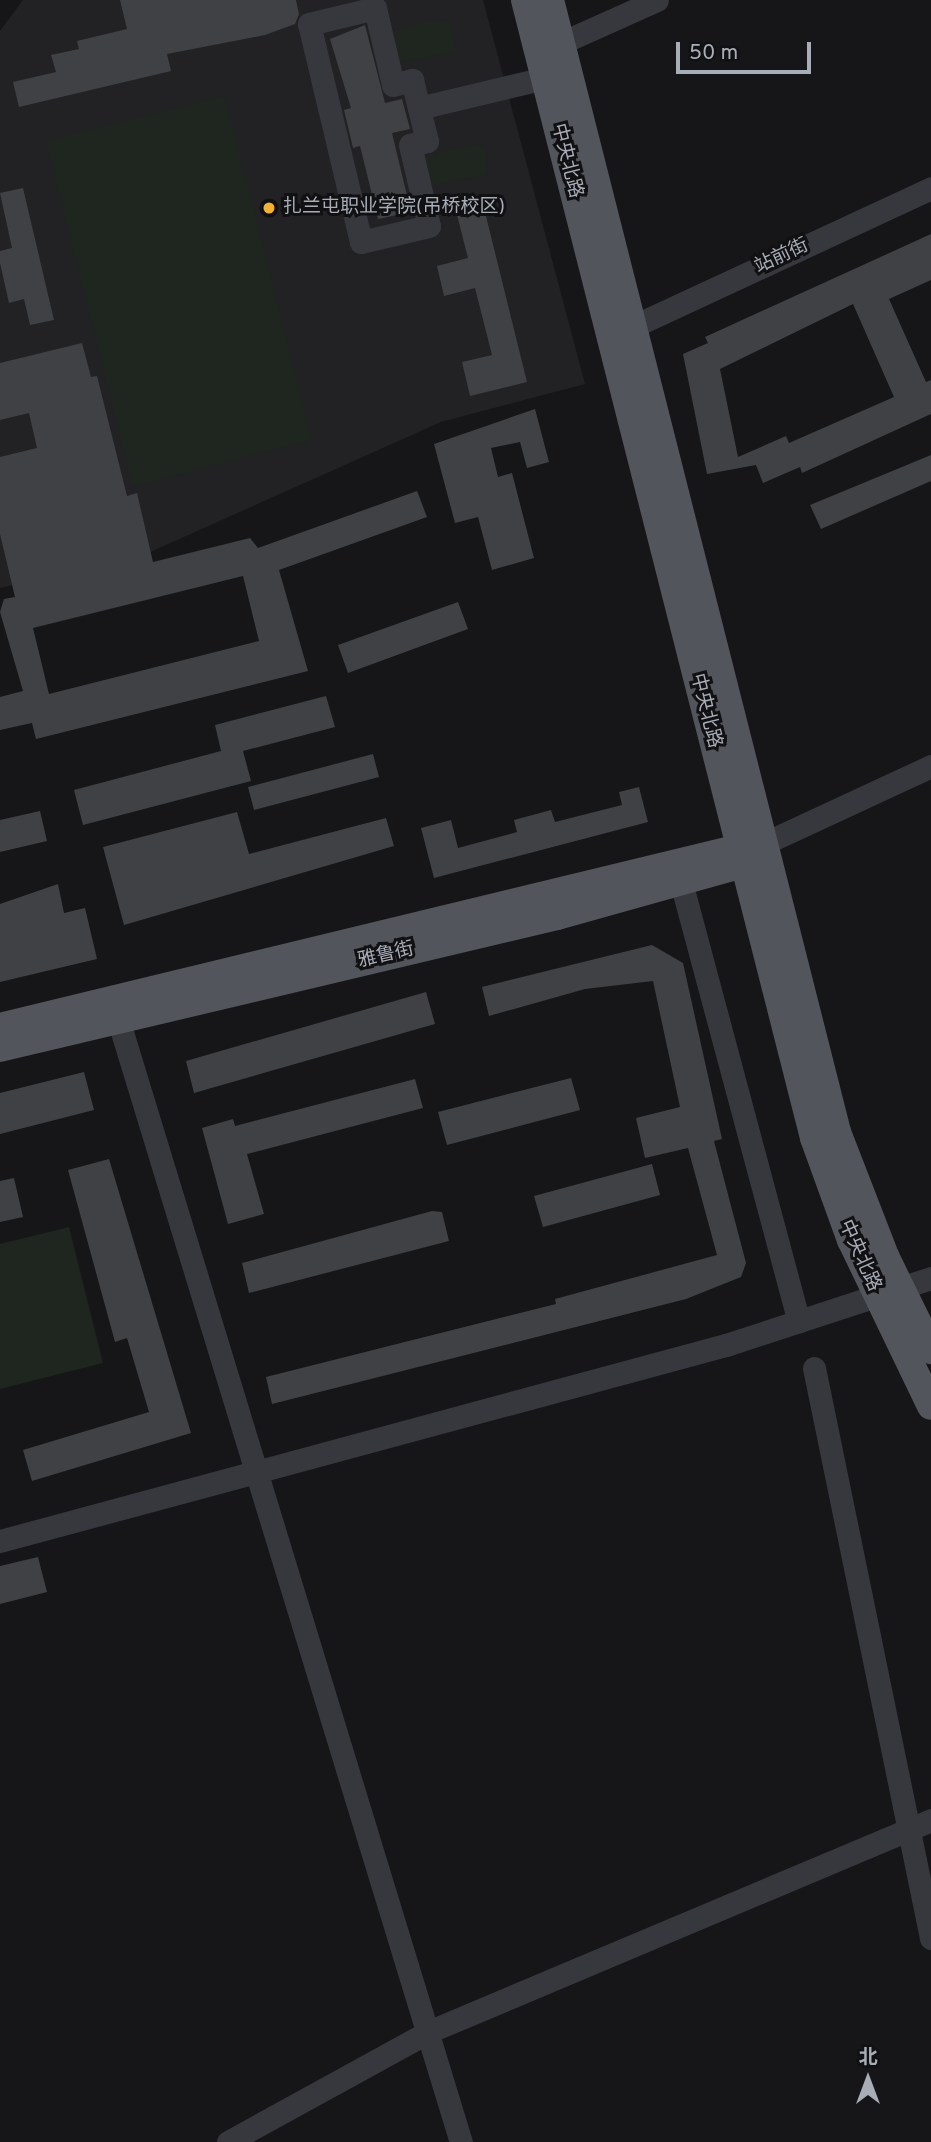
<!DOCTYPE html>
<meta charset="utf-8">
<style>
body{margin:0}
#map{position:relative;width:931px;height:2142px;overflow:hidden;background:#161618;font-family:Overpass,"Noto Sans SC",sans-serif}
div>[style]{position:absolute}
.built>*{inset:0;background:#222225}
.green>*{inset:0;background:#1e261f}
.building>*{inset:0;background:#404145}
.minor>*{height:23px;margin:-11.5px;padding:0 11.5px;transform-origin:11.5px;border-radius:11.5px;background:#37383d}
.major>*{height:28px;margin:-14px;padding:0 14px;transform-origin:14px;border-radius:14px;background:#53555c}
.dots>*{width:19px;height:19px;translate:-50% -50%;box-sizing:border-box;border:4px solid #111113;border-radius:50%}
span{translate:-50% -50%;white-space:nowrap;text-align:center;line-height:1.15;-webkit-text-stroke:6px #111113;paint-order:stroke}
.street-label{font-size:19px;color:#a8adb8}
.poi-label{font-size:19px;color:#a8adb8}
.left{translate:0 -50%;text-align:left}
.north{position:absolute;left:833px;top:2044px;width:70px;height:70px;-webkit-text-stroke:5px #111113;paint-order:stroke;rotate:0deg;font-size:19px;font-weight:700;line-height:28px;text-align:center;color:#a8adb8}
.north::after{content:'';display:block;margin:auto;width:24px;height:32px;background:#a8adb8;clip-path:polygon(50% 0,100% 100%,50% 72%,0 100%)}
.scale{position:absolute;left:676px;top:42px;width:135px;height:32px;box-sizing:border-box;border:4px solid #a8adb8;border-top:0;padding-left:9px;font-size:21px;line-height:24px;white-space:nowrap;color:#a8adb8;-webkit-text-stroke:5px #111113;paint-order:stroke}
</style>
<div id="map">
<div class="built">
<i style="clip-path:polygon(23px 0,483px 0,585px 384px,441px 422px,148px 553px,0 588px,0 31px)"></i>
</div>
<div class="green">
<i style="clip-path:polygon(432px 21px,451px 23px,456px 52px,399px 62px,392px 31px)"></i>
<i style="clip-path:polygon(224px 96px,312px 440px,133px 486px,46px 141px)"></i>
<i style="clip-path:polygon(476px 144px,485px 148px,487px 174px,429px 186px,422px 167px,427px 156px)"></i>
<i style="clip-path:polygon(69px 1227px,103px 1363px,0 1389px,0 1244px)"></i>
</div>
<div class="building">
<i style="clip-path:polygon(120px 0,296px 0,299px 14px,295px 24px,265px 35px,167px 54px,171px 71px,19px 107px,13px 82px,56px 72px,51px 55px,79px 49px,77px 41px,127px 29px)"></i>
<i style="clip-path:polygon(365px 25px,385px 103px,402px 99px,410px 129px,392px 133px,411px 212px,378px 219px,360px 146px,353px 148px,344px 110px,351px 108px,330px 39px)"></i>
<i style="clip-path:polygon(23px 188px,54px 320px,30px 325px,24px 299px,9px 303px,0 263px,0 251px,12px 248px,0 193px)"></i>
<i style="clip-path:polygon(482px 200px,527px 382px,470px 396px,462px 362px,492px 355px,475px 288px,444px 296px,437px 266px,468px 258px,455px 207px)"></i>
<i style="clip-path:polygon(evenodd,931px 234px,931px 280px,889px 299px,926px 382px,931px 380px,931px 414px,802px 473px,800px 467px,763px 483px,756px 465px,707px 474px,683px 354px,708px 343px,705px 337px,931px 234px,853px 304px,894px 397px,789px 443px,786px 436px,738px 457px,720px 369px,853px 304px)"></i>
<i style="clip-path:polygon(evenodd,82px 343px,91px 377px,97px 376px,127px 496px,137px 493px,153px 562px,250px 538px,258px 548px,417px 491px,427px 517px,279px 570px,308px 671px,36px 739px,32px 723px,0 730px,0 697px,23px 691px,0 612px,4px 599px,15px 597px,0 534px,0 457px,37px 448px,29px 413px,0 420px,0 363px,82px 343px,243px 576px,259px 641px,49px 694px,33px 628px,243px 576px)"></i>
<i style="clip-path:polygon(535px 409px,549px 462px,527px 468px,520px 442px,491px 448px,498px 477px,512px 473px,534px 558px,492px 570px,478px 517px,455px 523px,434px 444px)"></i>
<i style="clip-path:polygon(931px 455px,931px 481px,821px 529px,810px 505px)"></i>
<i style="clip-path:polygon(458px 602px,468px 629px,348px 673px,338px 645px)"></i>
<i style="clip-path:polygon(326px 696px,335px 727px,243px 751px,251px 781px,83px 825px,74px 790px,221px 751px,215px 725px)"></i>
<i style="clip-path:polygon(373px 754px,379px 777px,254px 810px,248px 787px)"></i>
<i style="clip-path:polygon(639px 787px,648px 822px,434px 878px,421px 828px,451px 820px,458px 848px,517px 832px,514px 820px,551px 810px,555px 822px,622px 805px,619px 792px)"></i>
<i style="clip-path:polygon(40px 811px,47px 841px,0 852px,0 820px)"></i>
<i style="clip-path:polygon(237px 812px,249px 854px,386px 818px,394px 846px,124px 925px,103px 847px)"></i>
<i style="clip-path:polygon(58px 884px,64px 913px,85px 908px,97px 959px,0 982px,0 904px)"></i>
<i style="clip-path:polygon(652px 945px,683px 963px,722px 1139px,714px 1141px,746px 1263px,741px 1277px,686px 1299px,272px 1404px,266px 1377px,556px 1304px,555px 1299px,717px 1255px,688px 1148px,645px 1158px,636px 1118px,680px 1107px,653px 981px,585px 989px,489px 1016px,482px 987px)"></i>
<i style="clip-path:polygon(426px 992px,435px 1024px,194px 1093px,186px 1061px)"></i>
<i style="clip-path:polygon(84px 1072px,94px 1110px,0 1134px,0 1093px)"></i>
<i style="clip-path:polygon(571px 1078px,580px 1110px,447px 1145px,438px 1112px)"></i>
<i style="clip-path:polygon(415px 1079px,423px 1108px,247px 1154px,264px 1214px,228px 1224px,202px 1128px,233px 1119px,235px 1126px)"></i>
<i style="clip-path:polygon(109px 1159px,191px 1433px,32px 1481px,23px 1450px,149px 1412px,127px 1338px,115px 1342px,68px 1170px)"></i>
<i style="clip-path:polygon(652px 1164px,660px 1195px,543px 1227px,534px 1196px)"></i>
<i style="clip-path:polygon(14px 1178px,23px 1217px,0 1222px,0 1181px)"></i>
<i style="clip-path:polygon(432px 1211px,442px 1212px,449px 1241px,249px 1293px,242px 1263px)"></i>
<i style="clip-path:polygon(38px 1557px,47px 1592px,0 1604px,0 1566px)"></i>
</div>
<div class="minor">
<i style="left:375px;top:8px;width:79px;rotate:76.8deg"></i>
<i style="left:393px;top:85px;width:20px;rotate:-15deg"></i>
<i style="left:412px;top:80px;width:63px;rotate:76.2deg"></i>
<i style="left:427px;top:141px;width:17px;rotate:167deg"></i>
<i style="left:410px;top:145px;width:83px;rotate:76.8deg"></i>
<i style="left:429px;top:226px;width:70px;rotate:166.8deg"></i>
<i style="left:361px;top:242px;width:224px;rotate:-103.4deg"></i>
<i style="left:309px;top:24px;width:68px;rotate:-13.6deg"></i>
<i style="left:561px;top:43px;width:105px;rotate:-24.1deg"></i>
<i style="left:419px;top:108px;width:130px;rotate:-13.4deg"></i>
<i style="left:634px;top:326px;width:327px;rotate:-24.9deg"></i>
<i style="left:763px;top:844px;width:185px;rotate:-24.9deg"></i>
<i style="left:681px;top:882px;width:455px;rotate:75deg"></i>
<i style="left:118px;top:1019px;width:1174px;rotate:73.02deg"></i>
<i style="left:814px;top:1368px;width:582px;rotate:78.4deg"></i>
<i style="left:0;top:1541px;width:752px;rotate:-15.11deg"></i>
<i style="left:726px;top:1345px;width:216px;rotate:-18.1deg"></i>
<i style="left:228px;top:2142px;width:228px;rotate:-28.8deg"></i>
<i style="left:428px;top:2032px;width:546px;rotate:-22.85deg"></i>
</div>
<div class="major">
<i style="left:525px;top:0;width:1174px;rotate:75.75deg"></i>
<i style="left:814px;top:1138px;width:109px;rotate:70.1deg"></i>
<i style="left:851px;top:1240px;width:184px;rotate:64.3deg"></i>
<i style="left:550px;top:0;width:1168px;rotate:75.77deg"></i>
<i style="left:837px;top:1132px;width:133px;rotate:68.8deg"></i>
<i style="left:885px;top:1256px;width:105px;rotate:63.9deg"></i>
<i style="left:0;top:1027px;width:778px;rotate:-13.61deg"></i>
<i style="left:0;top:1048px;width:572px;rotate:-13.33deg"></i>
<i style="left:557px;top:916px;width:193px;rotate:-15.6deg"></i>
<i style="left:743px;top:864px;width:19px;rotate:-47deg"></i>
</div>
<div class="dots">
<i style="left:269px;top:208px;background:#f2b134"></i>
</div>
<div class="street-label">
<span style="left:566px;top:161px;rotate:76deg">中央北路</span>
<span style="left:782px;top:257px;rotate:-25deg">站前街</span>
<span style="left:705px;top:711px;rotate:76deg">中央北路</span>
<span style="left:386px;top:956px;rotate:-13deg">雅鲁街</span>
<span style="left:859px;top:1256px;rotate:66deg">中央北路</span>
</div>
<div class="poi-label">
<span class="left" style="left:283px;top:208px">扎兰屯职业学院(吊桥校区)</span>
</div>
<div class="north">北</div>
<div class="scale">50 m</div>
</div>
